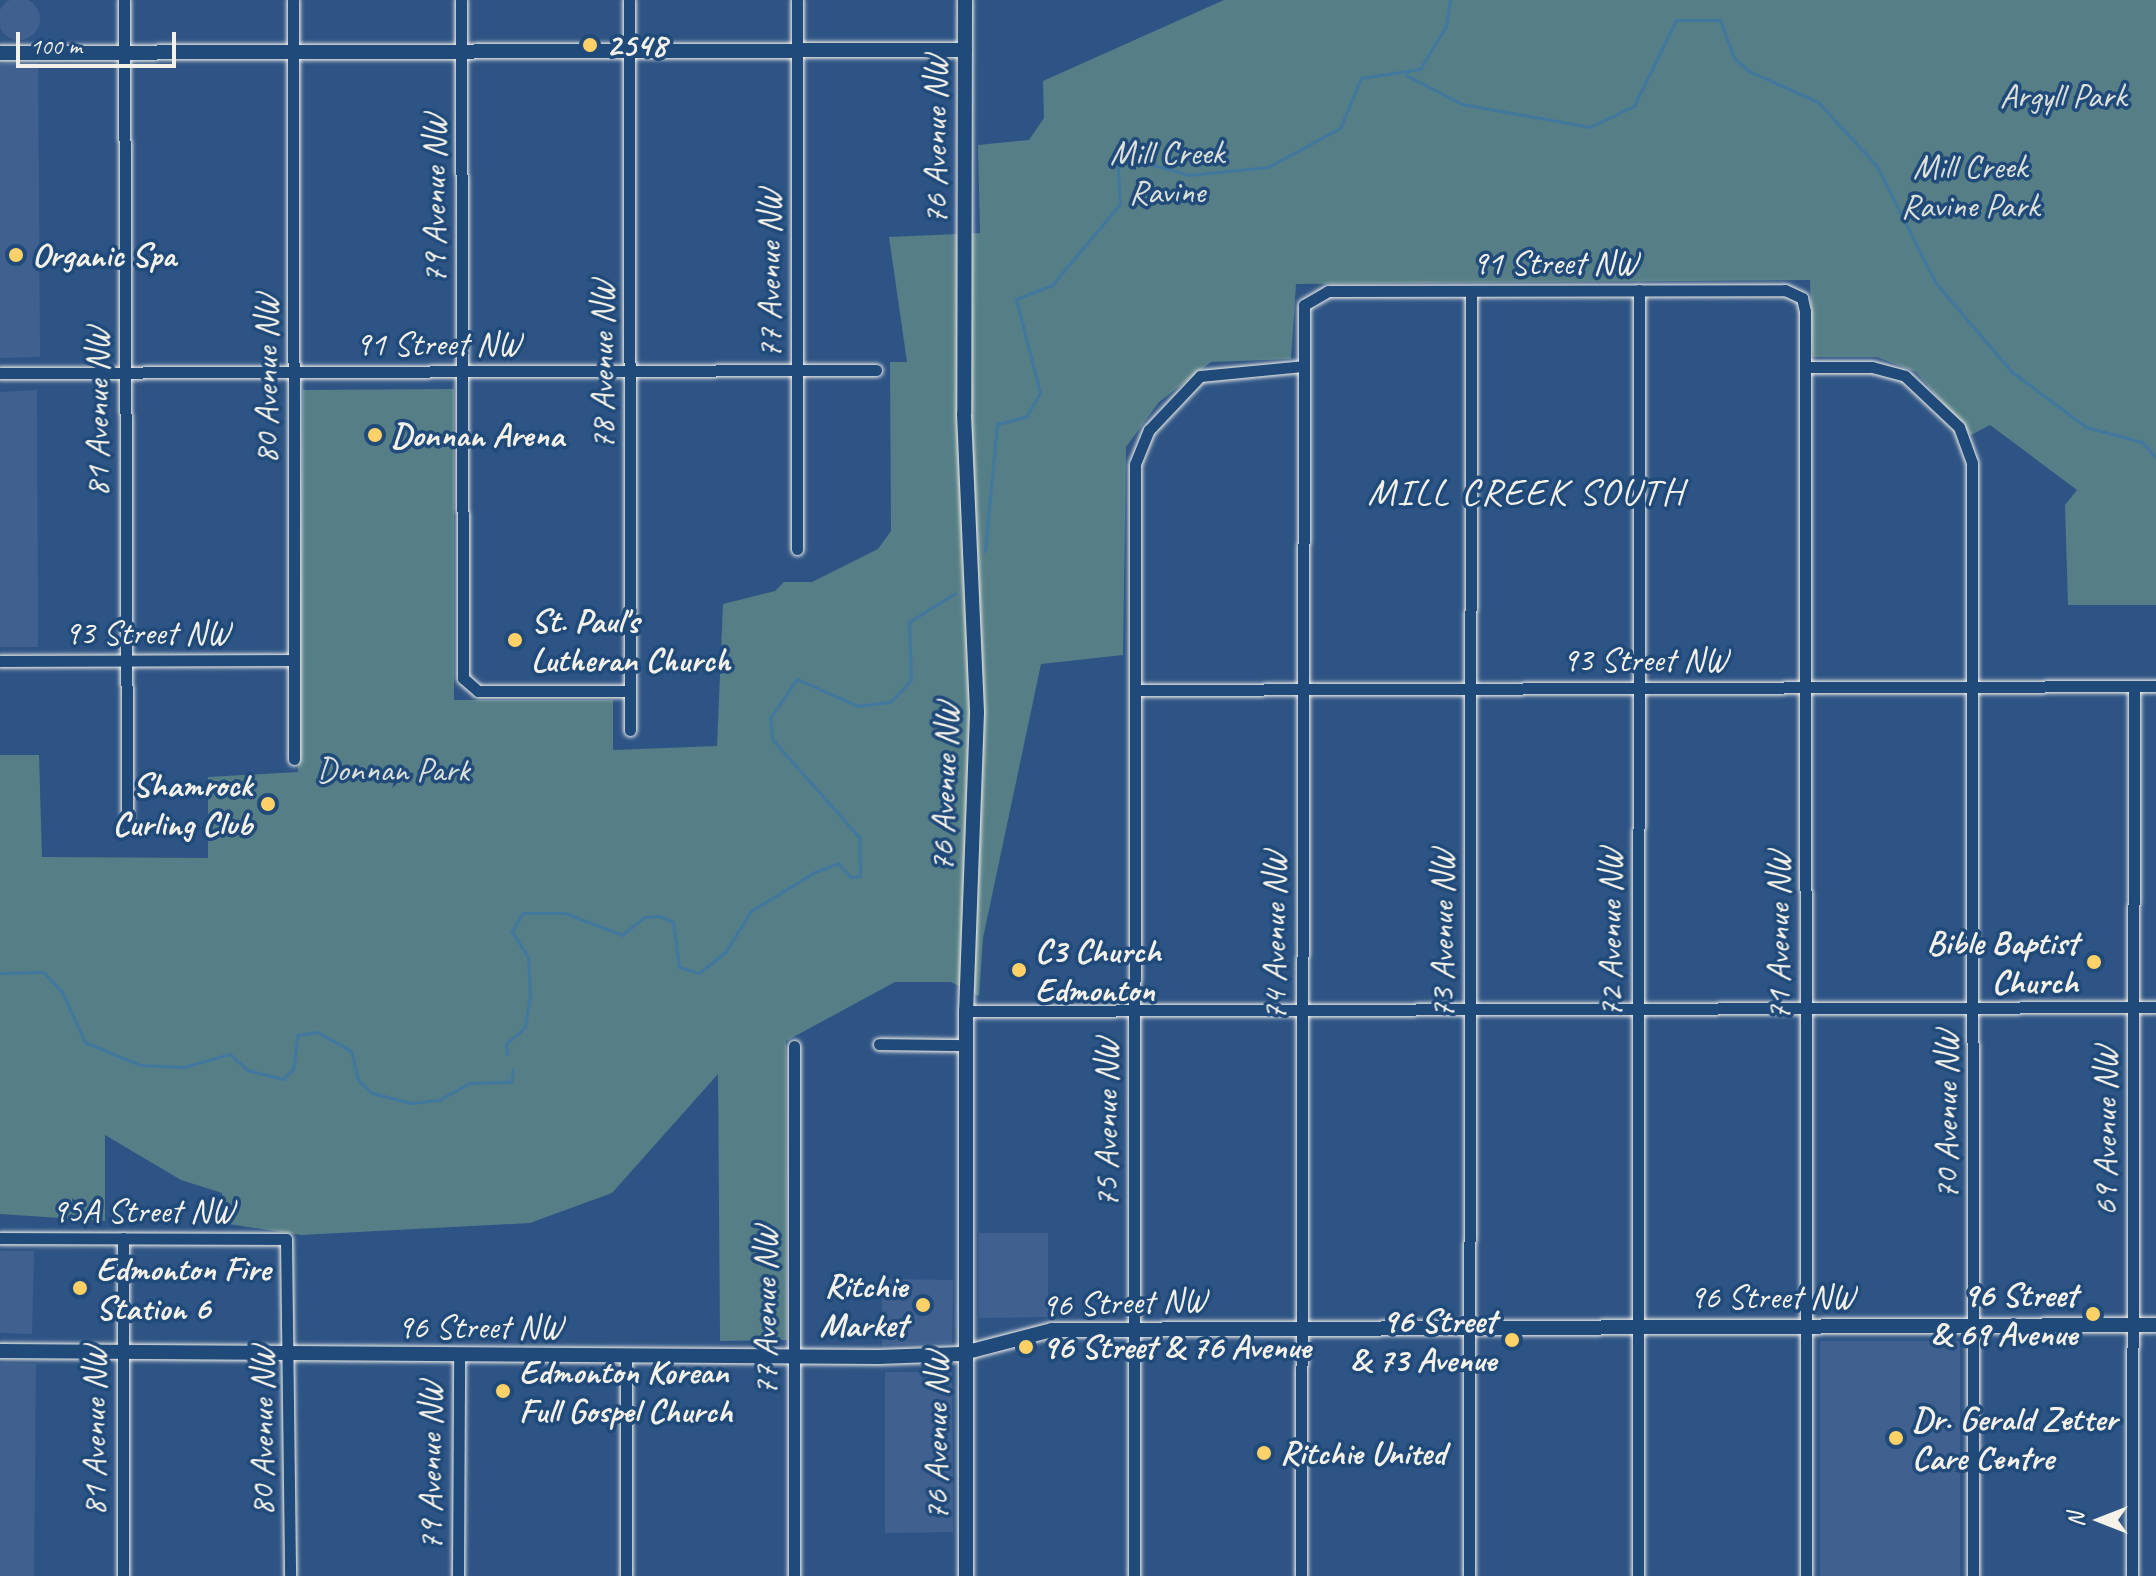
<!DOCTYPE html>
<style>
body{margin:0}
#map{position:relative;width:2156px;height:1576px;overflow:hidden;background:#2e5485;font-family:Caveat,sans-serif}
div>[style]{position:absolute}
.built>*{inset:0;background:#406190}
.round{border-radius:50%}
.green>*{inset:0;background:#557e86}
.stream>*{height:3px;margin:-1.5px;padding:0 1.5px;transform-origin:1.5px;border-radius:1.5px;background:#42789f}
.roads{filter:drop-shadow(0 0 2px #f4f1e8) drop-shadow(0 0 2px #f4f1e8)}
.minor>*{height:11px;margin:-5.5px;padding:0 5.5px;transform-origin:5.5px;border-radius:5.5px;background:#1f4a7a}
.tertiary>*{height:14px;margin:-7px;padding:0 7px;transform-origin:7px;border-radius:7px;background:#1f4a7a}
.dots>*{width:22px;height:22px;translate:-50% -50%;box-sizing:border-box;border:4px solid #1f4a7a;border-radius:50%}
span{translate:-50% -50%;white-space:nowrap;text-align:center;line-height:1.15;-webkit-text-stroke:7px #1f4a7a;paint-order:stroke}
.poi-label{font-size:34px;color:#f4f1e8;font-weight:700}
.left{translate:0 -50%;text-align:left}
.right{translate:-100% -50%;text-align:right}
.park-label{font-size:34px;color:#dce0d9}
.street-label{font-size:34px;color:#f4f1e8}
.quarter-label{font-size:38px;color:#f4f1e8;letter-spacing:2px}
.north{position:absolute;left:2060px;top:1480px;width:80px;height:80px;-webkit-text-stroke:6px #1f4a7a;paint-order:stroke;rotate:270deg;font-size:22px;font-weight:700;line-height:32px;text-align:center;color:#f4f1e8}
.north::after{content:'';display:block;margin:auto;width:28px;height:36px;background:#f4f1e8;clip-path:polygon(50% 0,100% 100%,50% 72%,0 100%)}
.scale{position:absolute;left:16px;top:32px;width:160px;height:36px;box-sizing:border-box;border:4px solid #f4f1e8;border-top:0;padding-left:10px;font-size:24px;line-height:28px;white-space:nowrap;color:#f4f1e8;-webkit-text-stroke:6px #1f4a7a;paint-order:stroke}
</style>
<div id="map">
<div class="built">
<i class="round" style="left:-2px;top:-2px;width:42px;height:42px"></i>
<i style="clip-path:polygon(38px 63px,40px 357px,0 358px,0 64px)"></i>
<i style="clip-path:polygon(37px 390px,38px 647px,0 647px,0 392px)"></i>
<i style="clip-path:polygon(979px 1233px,1048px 1233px,1048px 1317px,979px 1318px)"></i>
<i style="clip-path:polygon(0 1251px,34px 1251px,32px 1334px,0 1333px)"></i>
<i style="clip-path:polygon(882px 1279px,953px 1280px,952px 1343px,882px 1345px)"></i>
<i style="clip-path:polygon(1820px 1341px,1960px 1341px,1960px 1576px,1820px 1576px)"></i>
<i style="clip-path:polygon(0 1363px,36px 1364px,34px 1576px,0 1576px)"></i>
<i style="clip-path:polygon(885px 1372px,952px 1372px,953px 1532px,885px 1533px)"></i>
</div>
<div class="green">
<i style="clip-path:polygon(1224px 0,2156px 0,2156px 605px,2068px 605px,2065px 505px,2077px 490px,1990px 425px,1971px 435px,1916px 372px,1877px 357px,1813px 357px,1810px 280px,1296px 284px,1291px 359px,1211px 362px,1159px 402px,1126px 447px,1123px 655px,1041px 664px,983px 938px,979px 996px,951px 982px,895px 982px,786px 1041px,787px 1340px,720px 1341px,718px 1074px,612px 1193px,530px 1223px,301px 1235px,222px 1223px,222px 1193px,181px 1180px,105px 1135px,105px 1221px,0 1214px,0 755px,39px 755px,42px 857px,208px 858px,208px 777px,298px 772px,303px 390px,454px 389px,454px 700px,613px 700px,613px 750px,717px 746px,723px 604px,775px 591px,784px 582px,812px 582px,878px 549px,891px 531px,890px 362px,907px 362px,889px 237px,980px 233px,978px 145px,1029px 140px,1044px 118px,1043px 81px)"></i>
</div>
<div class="stream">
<i style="left:1406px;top:75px;width:63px;rotate:27.4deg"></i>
<i style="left:1462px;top:104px;width:130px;rotate:10.2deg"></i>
<i style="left:1590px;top:127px;width:49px;rotate:-25.5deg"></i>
<i style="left:1634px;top:106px;width:96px;rotate:-64deg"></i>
<i style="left:1676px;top:20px;width:44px"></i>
<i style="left:1720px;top:20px;width:40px;rotate:69.8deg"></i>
<i style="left:1734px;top:58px;width:20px;rotate:41deg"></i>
<i style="left:1749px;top:71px;width:76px;rotate:24.2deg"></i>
<i style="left:1818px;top:102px;width:87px;rotate:47.3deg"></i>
<i style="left:1877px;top:166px;width:130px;rotate:63.4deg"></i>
<i style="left:1935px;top:282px;width:117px;rotate:49.5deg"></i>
<i style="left:2011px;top:371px;width:94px;rotate:36.7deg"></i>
<i style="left:2086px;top:427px;width:58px;rotate:15deg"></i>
<i style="left:2142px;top:442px;width:21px;rotate:49deg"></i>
<i style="left:985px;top:551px;width:128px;rotate:-84.6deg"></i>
<i style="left:997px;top:424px;width:30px;rotate:-14deg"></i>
<i style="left:1026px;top:417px;width:28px;rotate:-60deg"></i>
<i style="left:1040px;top:393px;width:97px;rotate:-104.3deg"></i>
<i style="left:1016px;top:299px;width:39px;rotate:-21deg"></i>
<i style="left:1052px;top:285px;width:106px;rotate:-50deg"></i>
<i style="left:1120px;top:204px;width:49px;rotate:-93.5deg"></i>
<i style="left:1117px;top:155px;width:75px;rotate:15.5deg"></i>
<i style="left:1189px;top:175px;width:79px;rotate:-5.8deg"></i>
<i style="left:1268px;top:167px;width:82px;rotate:-28.4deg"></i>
<i style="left:1340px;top:128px;width:54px;rotate:-67.2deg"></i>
<i style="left:1361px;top:78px;width:60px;rotate:-8.7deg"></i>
<i style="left:1420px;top:69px;width:50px;rotate:-58.8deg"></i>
<i style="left:1446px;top:26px;width:26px;rotate:-81deg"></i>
<i style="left:0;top:973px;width:43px;rotate:-1.3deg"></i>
<i style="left:43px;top:972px;width:28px;rotate:46deg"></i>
<i style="left:62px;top:992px;width:55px;rotate:65.3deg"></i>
<i style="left:85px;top:1042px;width:60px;rotate:22.7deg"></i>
<i style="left:140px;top:1065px;width:44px;rotate:2.6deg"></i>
<i style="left:184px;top:1067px;width:48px;rotate:-15.8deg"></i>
<i style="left:230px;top:1054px;width:23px;rotate:43deg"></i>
<i style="left:247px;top:1070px;width:37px;rotate:14deg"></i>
<i style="left:283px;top:1079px;width:14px;rotate:-45deg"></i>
<i style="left:293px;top:1069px;width:34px;rotate:-82deg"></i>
<i style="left:298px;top:1035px;width:19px;rotate:-9deg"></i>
<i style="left:317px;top:1032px;width:39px;rotate:29deg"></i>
<i style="left:351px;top:1051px;width:30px;rotate:76deg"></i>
<i style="left:358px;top:1080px;width:19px;rotate:43deg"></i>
<i style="left:372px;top:1093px;width:40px;rotate:14.4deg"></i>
<i style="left:411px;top:1103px;width:28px;rotate:-6deg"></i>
<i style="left:439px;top:1100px;width:35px;rotate:-29deg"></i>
<i style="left:470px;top:1083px;width:41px;rotate:-1.4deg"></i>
<i style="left:511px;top:1082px;width:13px;rotate:-81deg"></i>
<i style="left:507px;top:1054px;width:10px;rotate:-96deg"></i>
<i style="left:506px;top:1044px;width:25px;rotate:-42deg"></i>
<i style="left:525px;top:1027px;width:32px;rotate:-81deg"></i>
<i style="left:530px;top:995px;width:38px;rotate:-93deg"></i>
<i style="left:528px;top:957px;width:31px;rotate:-122deg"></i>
<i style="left:512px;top:931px;width:21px;rotate:-59deg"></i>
<i style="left:523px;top:913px;width:42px"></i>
<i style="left:565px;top:913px;width:61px;rotate:21.1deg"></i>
<i style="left:622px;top:935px;width:28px;rotate:-39deg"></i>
<i style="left:644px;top:917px;width:16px;rotate:-4deg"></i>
<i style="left:660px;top:916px;width:14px;rotate:25deg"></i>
<i style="left:673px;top:922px;width:45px;rotate:82.4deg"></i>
<i style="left:679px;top:967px;width:21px;rotate:17deg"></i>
<i style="left:699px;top:973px;width:35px;rotate:-39deg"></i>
<i style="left:726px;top:951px;width:47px;rotate:-58deg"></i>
<i style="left:751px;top:911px;width:75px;rotate:-31.4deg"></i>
<i style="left:815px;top:872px;width:25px;rotate:-21deg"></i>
<i style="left:838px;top:863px;width:18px;rotate:49deg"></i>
<i style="left:850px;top:877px;width:10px;rotate:-6deg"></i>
<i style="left:860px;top:876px;width:39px;rotate:-91deg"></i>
<i style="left:859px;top:837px;width:131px;rotate:-131.6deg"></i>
<i style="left:772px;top:739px;width:21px;rotate:-95deg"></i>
<i style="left:770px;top:718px;width:47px;rotate:-55.3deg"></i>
<i style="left:797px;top:679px;width:67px;rotate:23.9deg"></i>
<i style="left:858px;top:706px;width:32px;rotate:-7deg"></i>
<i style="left:890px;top:702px;width:30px;rotate:-46deg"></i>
<i style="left:911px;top:680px;width:58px;rotate:-92deg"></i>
<i style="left:909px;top:622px;width:54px;rotate:-32.2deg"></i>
</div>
<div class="roads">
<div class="minor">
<i style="left:124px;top:0;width:825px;rotate:89.79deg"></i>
<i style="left:293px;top:0;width:759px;rotate:89.92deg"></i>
<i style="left:461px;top:0;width:678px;rotate:89.83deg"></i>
<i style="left:463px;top:678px;width:20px;rotate:41deg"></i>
<i style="left:478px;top:691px;width:152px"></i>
<i style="left:629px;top:0;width:730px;rotate:89.92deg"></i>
<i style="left:1806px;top:367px;width:66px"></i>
<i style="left:1872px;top:367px;width:34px;rotate:15deg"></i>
<i style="left:1905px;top:376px;width:74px;rotate:43.4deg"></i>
<i style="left:1959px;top:427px;width:38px;rotate:70deg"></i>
<i style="left:1972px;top:463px;width:1113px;rotate:89.95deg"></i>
<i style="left:0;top:373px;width:876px;rotate:-0.2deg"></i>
<i style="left:797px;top:549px;width:549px;rotate:-90deg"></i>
<i style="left:0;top:661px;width:294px;rotate:-0.2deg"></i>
<i style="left:1135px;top:690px;width:1021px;rotate:-0.22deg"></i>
<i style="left:966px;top:1011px;width:1190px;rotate:-0.19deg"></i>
<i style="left:879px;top:1044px;width:87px;rotate:0.7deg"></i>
<i style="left:0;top:1238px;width:286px;rotate:0.2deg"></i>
<i style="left:286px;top:1239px;width:337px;rotate:89.3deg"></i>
<i style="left:626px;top:1357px;width:219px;rotate:90deg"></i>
<i style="left:123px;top:1576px;width:338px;rotate:-90deg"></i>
<i style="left:458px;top:1576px;width:219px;rotate:-89.7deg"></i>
<i style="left:794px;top:1576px;width:530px;rotate:-90deg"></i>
<i style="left:1134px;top:1576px;width:1112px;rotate:-89.95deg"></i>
<i style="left:1135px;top:464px;width:37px;rotate:-68deg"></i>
<i style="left:1149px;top:430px;width:74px;rotate:-46.6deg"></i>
<i style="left:1200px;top:376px;width:103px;rotate:-5.5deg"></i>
<i style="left:1301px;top:1576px;width:1271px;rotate:-89.86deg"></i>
<i style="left:1304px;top:305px;width:28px;rotate:-30deg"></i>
<i style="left:1328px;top:291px;width:457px;rotate:-0.1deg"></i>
<i style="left:1785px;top:290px;width:19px;rotate:25deg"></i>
<i style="left:1802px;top:298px;width:13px;rotate:77deg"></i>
<i style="left:1805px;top:311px;width:1265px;rotate:89.95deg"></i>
<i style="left:1469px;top:1576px;width:1285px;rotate:-89.91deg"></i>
<i style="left:1638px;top:1576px;width:1286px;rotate:-89.96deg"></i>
<i style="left:2132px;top:1576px;width:889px;rotate:-89.87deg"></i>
</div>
<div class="tertiary">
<i style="left:965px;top:0;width:414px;rotate:90.1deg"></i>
<i style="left:964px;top:414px;width:299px;rotate:87.5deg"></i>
<i style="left:977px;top:713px;width:298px;rotate:92.1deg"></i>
<i style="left:966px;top:1011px;width:565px;rotate:90deg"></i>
<i style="left:0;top:53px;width:965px;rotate:-0.18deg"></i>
<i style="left:0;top:1351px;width:879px;rotate:0.39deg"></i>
<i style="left:879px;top:1357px;width:81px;rotate:-2.1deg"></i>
<i style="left:960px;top:1354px;width:95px;rotate:-14.6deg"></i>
<i style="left:1052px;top:1330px;width:1104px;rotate:-0.26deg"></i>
</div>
</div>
<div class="dots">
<i style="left:590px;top:45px;background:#ffd166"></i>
<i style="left:16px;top:255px;background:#ffd166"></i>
<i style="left:375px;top:435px;background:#ffd166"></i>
<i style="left:515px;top:640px;background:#ffd166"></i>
<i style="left:268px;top:804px;background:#ffd166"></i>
<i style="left:2094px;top:962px;background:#ffd166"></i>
<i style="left:1019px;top:970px;background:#ffd166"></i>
<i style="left:80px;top:1288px;background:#ffd166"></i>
<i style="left:923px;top:1305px;background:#ffd166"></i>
<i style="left:2093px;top:1314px;background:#ffd166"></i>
<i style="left:1512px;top:1340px;background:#ffd166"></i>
<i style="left:1026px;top:1347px;background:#ffd166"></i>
<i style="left:503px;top:1391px;background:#ffd166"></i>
<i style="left:1896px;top:1438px;background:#ffd166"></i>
<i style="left:1264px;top:1453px;background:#ffd166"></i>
</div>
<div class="poi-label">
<span class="left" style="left:606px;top:45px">2548</span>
<span class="left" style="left:32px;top:255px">Organic Spa</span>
<span class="left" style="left:391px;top:435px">Donnan Arena</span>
<span class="left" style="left:531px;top:640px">St. Paul's<br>Lutheran Church</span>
<span class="right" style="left:252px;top:804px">Shamrock<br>Curling Club</span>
<span class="right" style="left:2078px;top:962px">Bible Baptist<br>Church</span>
<span class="left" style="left:1035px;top:970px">C3 Church<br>Edmonton</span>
<span class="left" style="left:96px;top:1288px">Edmonton Fire<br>Station 6</span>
<span class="right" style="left:907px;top:1305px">Ritchie<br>Market</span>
<span class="right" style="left:2077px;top:1314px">96 Street<br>&amp; 69 Avenue</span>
<span class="right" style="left:1496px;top:1340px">96 Street<br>&amp; 73 Avenue</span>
<span class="left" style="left:1042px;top:1347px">96 Street &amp; 76 Avenue</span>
<span class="left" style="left:519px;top:1391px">Edmonton Korean<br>Full Gospel Church</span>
<span class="left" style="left:1912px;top:1438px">Dr. Gerald Zetter<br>Care Centre</span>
<span class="left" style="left:1280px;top:1453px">Ritchie United</span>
</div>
<div class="park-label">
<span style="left:2063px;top:96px">Argyll Park</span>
<span style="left:1167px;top:172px">Mill Creek<br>Ravine</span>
<span style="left:1970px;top:186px">Mill Creek<br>Ravine Park</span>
<span style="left:393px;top:770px">Donnan Park</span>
</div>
<div class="street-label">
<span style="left:935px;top:140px;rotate:-90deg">76 Avenue NW</span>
<span style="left:434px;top:199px;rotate:-90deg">79 Avenue NW</span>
<span style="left:1555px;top:263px">91 Street NW</span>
<span style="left:769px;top:274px;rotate:-90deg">77 Avenue NW</span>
<span style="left:438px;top:344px">91 Street NW</span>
<span style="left:602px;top:365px;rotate:-90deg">78 Avenue NW</span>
<span style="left:266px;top:379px;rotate:-90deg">80 Avenue NW</span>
<span style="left:97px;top:412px;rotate:-90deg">81 Avenue NW</span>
<span style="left:147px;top:633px">93 Street NW</span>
<span style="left:1645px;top:660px">93 Street NW</span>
<span style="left:944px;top:787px;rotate:-88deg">76 Avenue NW</span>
<span style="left:1610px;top:933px;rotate:-90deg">72 Avenue NW</span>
<span style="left:1442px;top:934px;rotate:-90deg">73 Avenue NW</span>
<span style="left:1274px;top:936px;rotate:-90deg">74 Avenue NW</span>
<span style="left:1778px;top:936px;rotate:-90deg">71 Avenue NW</span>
<span style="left:1946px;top:1115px;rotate:-90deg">70 Avenue NW</span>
<span style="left:1106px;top:1123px;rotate:-90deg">75 Avenue NW</span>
<span style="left:2105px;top:1131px;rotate:-90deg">69 Avenue NW</span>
<span style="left:143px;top:1211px">95A Street NW</span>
<span style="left:1772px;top:1297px">96 Street NW</span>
<span style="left:1124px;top:1302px;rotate:-2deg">96 Street NW</span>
<span style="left:765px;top:1311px;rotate:-90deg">77 Avenue NW</span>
<span style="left:480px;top:1327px">96 Street NW</span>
<span style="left:94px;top:1431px;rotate:-90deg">81 Avenue NW</span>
<span style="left:262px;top:1431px;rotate:-90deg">80 Avenue NW</span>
<span style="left:936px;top:1436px;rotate:-90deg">76 Avenue NW</span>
<span style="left:430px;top:1466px;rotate:-90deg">79 Avenue NW</span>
</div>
<div class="quarter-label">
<span style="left:1526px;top:492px">MILL CREEK SOUTH</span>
</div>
<div class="north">N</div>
<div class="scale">100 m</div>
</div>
